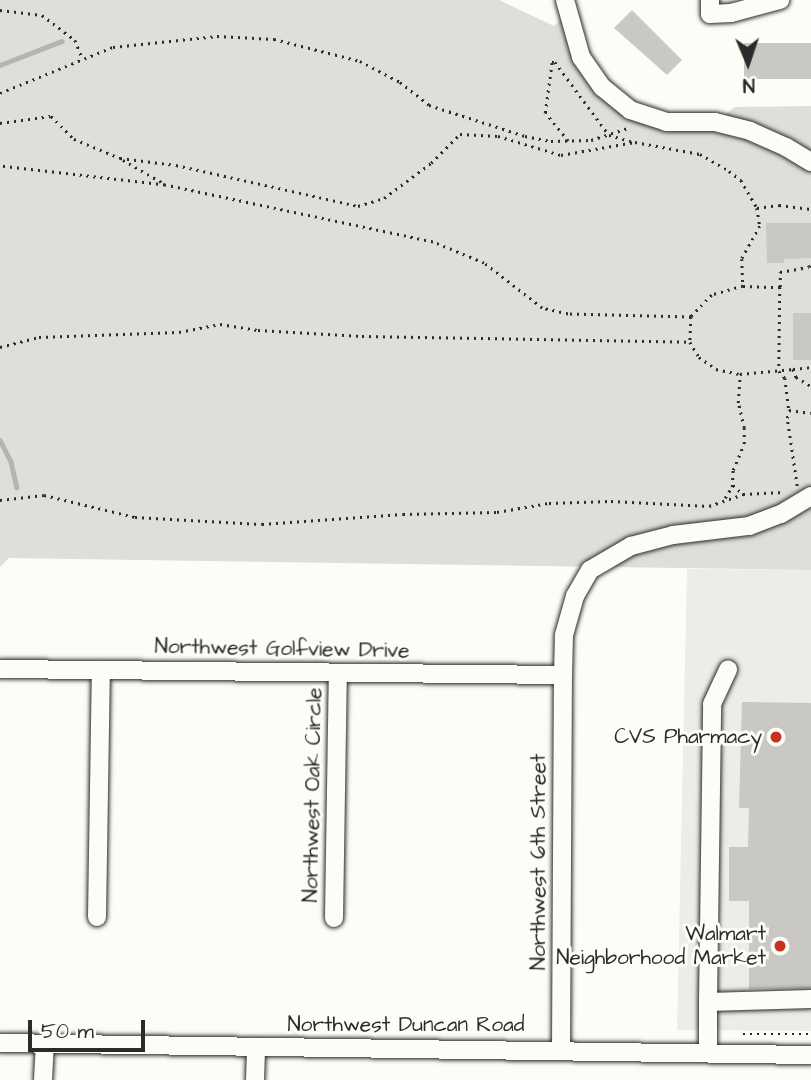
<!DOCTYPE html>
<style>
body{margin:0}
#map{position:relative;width:811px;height:1080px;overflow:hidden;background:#fdfcf7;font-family:"Architects Daughter",sans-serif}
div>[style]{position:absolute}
.built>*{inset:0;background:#edece8}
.green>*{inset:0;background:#dfdeda}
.stream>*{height:4.5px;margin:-2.25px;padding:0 2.25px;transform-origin:2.25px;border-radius:2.25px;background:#b5b4b1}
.building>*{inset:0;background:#c9c8c4}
.path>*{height:2.5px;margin-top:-1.25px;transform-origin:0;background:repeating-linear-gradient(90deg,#2b2b2b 0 2px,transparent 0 7px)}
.roads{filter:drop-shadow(0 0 2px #2b2b2b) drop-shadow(0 0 2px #2b2b2b)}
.minor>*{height:18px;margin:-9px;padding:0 9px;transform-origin:9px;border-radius:9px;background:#fdfcf7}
.dots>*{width:19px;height:19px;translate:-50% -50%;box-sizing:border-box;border:4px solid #fdfcf7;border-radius:50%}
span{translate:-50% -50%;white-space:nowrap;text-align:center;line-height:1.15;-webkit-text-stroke:6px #fdfcf7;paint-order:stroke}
.street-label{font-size:21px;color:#2b2b2b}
.poi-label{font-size:21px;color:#2b2b2b}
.right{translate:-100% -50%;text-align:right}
.north{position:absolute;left:713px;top:28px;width:70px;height:70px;-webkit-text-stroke:5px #fdfcf7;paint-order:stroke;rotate:178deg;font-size:19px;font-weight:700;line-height:28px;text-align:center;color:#2b2b2b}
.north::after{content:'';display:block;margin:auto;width:24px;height:32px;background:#2b2b2b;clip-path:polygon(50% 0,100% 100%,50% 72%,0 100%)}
.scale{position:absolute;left:28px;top:1020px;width:117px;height:32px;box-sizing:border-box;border:4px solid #2b2b2b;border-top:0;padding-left:9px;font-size:21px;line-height:24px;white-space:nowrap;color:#2b2b2b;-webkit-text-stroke:5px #fdfcf7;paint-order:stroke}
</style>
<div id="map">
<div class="built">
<i style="clip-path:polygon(687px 569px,811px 570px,811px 1031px,677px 1030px)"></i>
</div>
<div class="green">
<i style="clip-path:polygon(0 0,499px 0,554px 26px,567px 13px,571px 31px,630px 110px,715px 122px,735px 107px,811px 106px,811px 570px,9px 558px,0 567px)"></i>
</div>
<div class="stream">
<i style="left:0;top:65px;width:66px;rotate:-21.2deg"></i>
<i style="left:0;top:440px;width:25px;rotate:63deg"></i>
<i style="left:11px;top:462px;width:26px;rotate:77deg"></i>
</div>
<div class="building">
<i style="clip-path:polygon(632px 10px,682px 60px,667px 75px,614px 28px)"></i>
<i style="clip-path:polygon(744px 43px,811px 43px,811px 79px,744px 79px)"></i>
<i style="clip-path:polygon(766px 223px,811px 223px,811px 258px,784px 259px,784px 263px,767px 263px)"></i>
<i style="clip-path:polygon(793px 313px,811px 313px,811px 360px,793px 360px)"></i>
<i style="clip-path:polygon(742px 702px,811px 703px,811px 988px,749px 989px,749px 901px,729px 901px,729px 847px,748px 847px,749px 808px,739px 808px)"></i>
</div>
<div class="path">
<i style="left:0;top:10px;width:42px;rotate:6.8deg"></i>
<i style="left:42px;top:15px;width:41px;rotate:37.1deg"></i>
<i style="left:75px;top:40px;width:18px;rotate:68deg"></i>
<i style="left:0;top:93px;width:122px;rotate:-22.2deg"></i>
<i style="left:113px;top:47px;width:105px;rotate:-6deg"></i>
<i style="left:217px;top:36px;width:57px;rotate:3deg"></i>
<i style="left:274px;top:39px;width:89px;rotate:14.3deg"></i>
<i style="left:360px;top:61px;width:45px;rotate:27.7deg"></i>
<i style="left:400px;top:82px;width:37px;rotate:38deg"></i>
<i style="left:429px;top:105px;width:101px;rotate:17.9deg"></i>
<i style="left:525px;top:136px;width:26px;rotate:11deg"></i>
<i style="left:551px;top:141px;width:40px;rotate:-1.4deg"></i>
<i style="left:591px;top:140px;width:38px;rotate:-18deg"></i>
<i style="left:0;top:123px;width:51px;rotate:-7.8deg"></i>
<i style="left:51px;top:116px;width:33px;rotate:45deg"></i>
<i style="left:74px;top:139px;width:50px;rotate:22.4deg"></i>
<i style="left:120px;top:158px;width:56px;rotate:7.1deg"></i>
<i style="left:176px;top:165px;width:187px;rotate:12.7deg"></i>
<i style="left:358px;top:206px;width:27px;rotate:-17deg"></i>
<i style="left:384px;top:198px;width:59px;rotate:-36.7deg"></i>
<i style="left:431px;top:163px;width:41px;rotate:-45deg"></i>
<i style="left:460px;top:134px;width:38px;rotate:3deg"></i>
<i style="left:498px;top:136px;width:66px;rotate:16.8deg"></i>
<i style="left:561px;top:155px;width:75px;rotate:-10deg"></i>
<i style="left:635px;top:142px;width:66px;rotate:10.5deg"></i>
<i style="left:700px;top:154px;width:34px;rotate:30deg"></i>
<i style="left:729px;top:171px;width:15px;rotate:37deg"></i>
<i style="left:741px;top:180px;width:32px;rotate:60deg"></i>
<i style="left:757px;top:208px;width:18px;rotate:81deg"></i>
<i style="left:760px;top:226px;width:38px;rotate:119deg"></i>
<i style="left:742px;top:259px;width:27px;rotate:88deg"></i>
<i style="left:743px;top:286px;width:32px;rotate:164deg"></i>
<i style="left:712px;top:295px;width:30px;rotate:134deg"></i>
<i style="left:691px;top:317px;width:123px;rotate:-178.6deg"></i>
<i style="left:568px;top:314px;width:27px;rotate:-167deg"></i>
<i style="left:542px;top:308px;width:73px;rotate:-142.2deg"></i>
<i style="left:484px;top:263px;width:55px;rotate:-157.6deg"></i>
<i style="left:433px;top:242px;width:274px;rotate:-168deg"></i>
<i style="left:165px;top:185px;width:166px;rotate:-173.4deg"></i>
<i style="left:568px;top:141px;width:36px;rotate:-129deg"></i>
<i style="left:545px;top:113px;width:51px;rotate:-82.2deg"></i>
<i style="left:552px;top:62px;width:3px"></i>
<i style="left:555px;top:62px;width:91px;rotate:53.5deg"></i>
<i style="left:609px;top:135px;width:25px;rotate:16deg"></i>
<i style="left:123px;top:160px;width:46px;rotate:29.9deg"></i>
<i style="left:757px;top:208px;width:22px;rotate:-8deg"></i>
<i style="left:779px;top:205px;width:32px;rotate:7deg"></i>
<i style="left:743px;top:286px;width:37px;rotate:2deg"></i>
<i style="left:780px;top:287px;width:84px;rotate:90.7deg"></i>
<i style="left:779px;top:371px;width:9px;rotate:49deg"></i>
<i style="left:785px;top:378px;width:32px;rotate:83deg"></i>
<i style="left:780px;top:287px;width:15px;rotate:-90deg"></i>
<i style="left:780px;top:272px;width:29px;rotate:-10deg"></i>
<i style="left:809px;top:267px;width:4px;rotate:-63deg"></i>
<i style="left:691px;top:317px;width:25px;rotate:92deg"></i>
<i style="left:690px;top:342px;width:17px;rotate:59deg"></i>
<i style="left:699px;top:357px;width:21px;rotate:35deg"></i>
<i style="left:716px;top:369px;width:25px;rotate:12deg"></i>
<i style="left:740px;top:374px;width:53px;rotate:-5.4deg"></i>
<i style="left:793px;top:369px;width:9px;rotate:69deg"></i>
<i style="left:796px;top:377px;width:17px;rotate:31deg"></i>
<i style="left:0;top:347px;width:40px;rotate:-14.4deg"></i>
<i style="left:39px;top:337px;width:140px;rotate:-2deg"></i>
<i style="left:179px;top:332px;width:42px;rotate:-11deg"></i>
<i style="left:220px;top:324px;width:38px;rotate:9deg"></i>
<i style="left:258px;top:330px;width:104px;rotate:3.3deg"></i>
<i style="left:362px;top:336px;width:328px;rotate:1deg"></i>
<i style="left:793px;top:369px;width:18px;rotate:-6deg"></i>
<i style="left:733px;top:485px;width:13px;rotate:42deg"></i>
<i style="left:797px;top:486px;width:69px;rotate:-98.4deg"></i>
<i style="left:787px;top:418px;width:8px;rotate:-76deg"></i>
<i style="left:789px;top:410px;width:22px;rotate:8deg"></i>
<i style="left:725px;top:498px;width:13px;rotate:-58deg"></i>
<i style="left:732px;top:487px;width:17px;rotate:-87deg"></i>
<i style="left:733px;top:470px;width:28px;rotate:-67deg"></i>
<i style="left:744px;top:444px;width:16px;rotate:-90deg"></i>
<i style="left:744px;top:428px;width:26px;rotate:-103deg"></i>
<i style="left:738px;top:403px;width:29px;rotate:-86deg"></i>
<i style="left:0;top:500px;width:44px;rotate:-6.5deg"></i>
<i style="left:44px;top:495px;width:94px;rotate:13.6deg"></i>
<i style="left:135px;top:517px;width:127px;rotate:3.2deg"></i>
<i style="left:262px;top:524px;width:141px;rotate:-4.1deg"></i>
<i style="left:403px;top:514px;width:94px;rotate:-1.2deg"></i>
<i style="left:497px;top:512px;width:53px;rotate:-9.8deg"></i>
<i style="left:549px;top:503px;width:62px;rotate:-1.8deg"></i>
<i style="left:611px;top:501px;width:98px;rotate:2.9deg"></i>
<i style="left:709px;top:506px;width:36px;rotate:-19deg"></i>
<i style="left:743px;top:494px;width:42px;rotate:-2.7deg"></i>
<i style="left:743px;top:1034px;width:68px"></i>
</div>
<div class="roads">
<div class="minor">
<i style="left:565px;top:0;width:59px;rotate:74.3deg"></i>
<i style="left:581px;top:57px;width:37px;rotate:55deg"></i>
<i style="left:602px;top:87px;width:36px;rotate:39deg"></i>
<i style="left:630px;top:110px;width:38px;rotate:18deg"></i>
<i style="left:666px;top:122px;width:49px"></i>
<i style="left:715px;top:122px;width:36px;rotate:14deg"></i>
<i style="left:750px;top:131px;width:39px;rotate:24deg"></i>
<i style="left:786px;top:147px;width:29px;rotate:31deg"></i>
<i style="left:710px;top:0;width:14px;rotate:90deg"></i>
<i style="left:710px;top:14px;width:21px;rotate:-3deg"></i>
<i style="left:731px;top:13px;width:51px;rotate:-14.9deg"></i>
<i style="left:0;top:669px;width:563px;rotate:0.61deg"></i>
<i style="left:97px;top:917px;width:247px;rotate:-89.1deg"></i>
<i style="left:334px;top:918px;width:245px;rotate:-89.1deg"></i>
<i style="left:708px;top:1002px;width:298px;rotate:-89.2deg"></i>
<i style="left:712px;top:704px;width:38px;rotate:-65deg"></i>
<i style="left:0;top:1043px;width:811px;rotate:0.85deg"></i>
<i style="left:561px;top:1049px;width:374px;rotate:-89.7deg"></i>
<i style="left:563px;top:675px;width:40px;rotate:-88.6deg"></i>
<i style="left:564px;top:635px;width:41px;rotate:-74.2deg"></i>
<i style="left:575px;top:596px;width:30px;rotate:-60deg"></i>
<i style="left:590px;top:570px;width:48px;rotate:-30.3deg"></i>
<i style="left:631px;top:546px;width:43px;rotate:-14.7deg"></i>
<i style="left:673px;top:535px;width:77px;rotate:-6.8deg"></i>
<i style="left:749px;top:526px;width:34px;rotate:-21deg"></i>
<i style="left:781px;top:514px;width:35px;rotate:-31deg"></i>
<i style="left:708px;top:1052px;width:50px;rotate:-90deg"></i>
<i style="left:708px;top:1002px;width:103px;rotate:-1.7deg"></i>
<i style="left:43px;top:1080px;width:36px;rotate:-87deg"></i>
<i style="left:255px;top:1080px;width:33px;rotate:-88deg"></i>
</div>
</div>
<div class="dots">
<i style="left:776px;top:737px;background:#c8321e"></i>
<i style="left:780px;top:946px;background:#c8321e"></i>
</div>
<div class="street-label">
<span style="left:282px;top:649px;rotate:1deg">Northwest Golfview Drive</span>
<span style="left:313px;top:795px;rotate:-89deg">Northwest Oak Circle</span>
<span style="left:539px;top:862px;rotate:-90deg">Northwest 6th Street</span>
<span style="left:406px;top:1025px">Northwest Duncan Road</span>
</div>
<div class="poi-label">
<span class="right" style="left:762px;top:737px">CVS Pharmacy</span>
<span class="right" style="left:766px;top:946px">Walmart<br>Neighborhood Market</span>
</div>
<div class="north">N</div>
<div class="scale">50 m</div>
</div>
